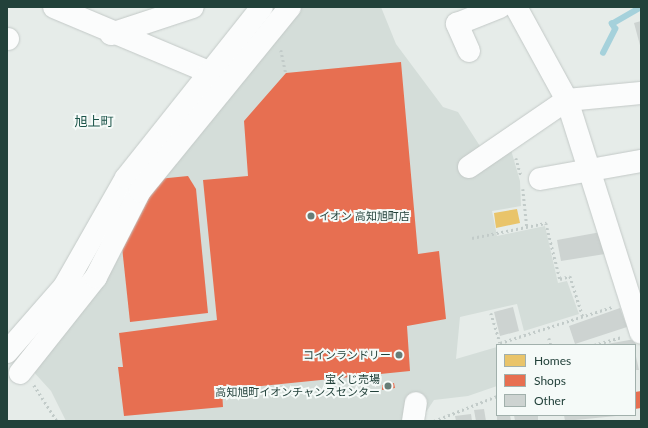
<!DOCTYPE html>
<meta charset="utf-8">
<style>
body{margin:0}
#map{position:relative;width:648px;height:428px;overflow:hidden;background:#e6ece9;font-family:Lato,"Noto Sans JP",sans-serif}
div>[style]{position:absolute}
.built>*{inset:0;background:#d4ddd9}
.homes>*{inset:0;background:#e9c46a}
.shops>*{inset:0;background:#e76f51}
.stream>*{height:5.5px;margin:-2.75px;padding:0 2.75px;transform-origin:2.75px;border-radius:2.75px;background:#a5d1db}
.building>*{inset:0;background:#cdd3d1}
.path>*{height:2.5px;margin-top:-1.25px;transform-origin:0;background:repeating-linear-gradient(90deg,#c2cbc9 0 2px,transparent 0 5px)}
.roads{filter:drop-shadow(0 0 1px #c3c9c7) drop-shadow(0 0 1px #c3c9c7)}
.minor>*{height:22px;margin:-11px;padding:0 11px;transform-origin:11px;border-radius:11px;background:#fbfcfc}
.dots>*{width:11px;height:11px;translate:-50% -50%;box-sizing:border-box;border:2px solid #f5faf8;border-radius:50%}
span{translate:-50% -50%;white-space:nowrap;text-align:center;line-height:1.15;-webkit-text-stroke:4px #f5faf8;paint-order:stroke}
.poi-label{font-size:11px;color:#22413a}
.left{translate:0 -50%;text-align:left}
.right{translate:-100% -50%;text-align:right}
.quarter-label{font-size:13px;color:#1c5449}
.frame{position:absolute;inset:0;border:8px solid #22413a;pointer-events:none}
.legend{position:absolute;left:496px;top:344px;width:140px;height:72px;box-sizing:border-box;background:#f5faf8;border:1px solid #a1b0ac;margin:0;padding:5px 7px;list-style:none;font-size:12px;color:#22413a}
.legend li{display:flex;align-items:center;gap:8px;height:20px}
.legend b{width:20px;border:1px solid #a1b0ac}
</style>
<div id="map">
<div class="built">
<i style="clip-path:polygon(292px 7px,381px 7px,396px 44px,443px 107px,458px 112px,487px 157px,509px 143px,520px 181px,521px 206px,492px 211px,497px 236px,545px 226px,558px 283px,567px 281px,579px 314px,524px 331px,517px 304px,460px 317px,456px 359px,497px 347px,497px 386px,468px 396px,434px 400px,420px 421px,66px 421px,51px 391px,31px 369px,143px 193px)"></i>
</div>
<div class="homes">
<i style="clip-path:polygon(517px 209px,520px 223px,496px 228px,494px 213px)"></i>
</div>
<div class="shops">
<i style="clip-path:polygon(401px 62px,418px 254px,439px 251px,446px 319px,407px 326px,410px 371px,222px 390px,223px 407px,124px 416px,118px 367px,123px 367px,119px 333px,217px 320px,203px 180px,248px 176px,244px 121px,286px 73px)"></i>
<i style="clip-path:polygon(188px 176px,196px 189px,208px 313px,130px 322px,122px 247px,158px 179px)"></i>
<i style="clip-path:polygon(394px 383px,395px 388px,382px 390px,382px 385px)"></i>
<i style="clip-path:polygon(641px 391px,641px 408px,635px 409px,635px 392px)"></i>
</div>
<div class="stream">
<i style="left:603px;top:53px;width:27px;rotate:-63deg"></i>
<i style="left:615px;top:29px;width:6px;rotate:-121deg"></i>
<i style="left:612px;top:24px;width:34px;rotate:-30deg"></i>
</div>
<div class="building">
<i style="clip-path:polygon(641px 21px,641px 49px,634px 23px)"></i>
<i style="clip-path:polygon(601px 232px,605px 254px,561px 261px,557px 240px)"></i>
<i style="clip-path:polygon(513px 307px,519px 331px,500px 336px,494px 312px)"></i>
<i style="clip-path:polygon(620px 308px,627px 327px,575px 344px,569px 326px)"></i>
<i style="clip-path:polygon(635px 339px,636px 345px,607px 345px,607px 344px)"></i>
<i style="clip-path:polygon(635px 352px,639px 370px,635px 370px)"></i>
<i style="clip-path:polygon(484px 409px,486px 421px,476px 421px,474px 410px)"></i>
<i style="clip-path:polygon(471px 414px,472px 421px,456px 421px,455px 416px)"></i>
<i style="clip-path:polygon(497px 415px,510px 415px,511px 421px,497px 421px)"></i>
<i style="clip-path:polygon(514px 415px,538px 415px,538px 421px,515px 421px)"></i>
<i style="clip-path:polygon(564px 415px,616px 415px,616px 416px,565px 421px)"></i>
</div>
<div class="path">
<i style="left:281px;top:50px;width:24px;rotate:78deg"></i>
<i style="left:516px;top:158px;width:19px;rotate:74deg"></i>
<i style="left:523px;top:189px;width:37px;rotate:84deg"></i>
<i style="left:472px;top:238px;width:76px;rotate:-11.5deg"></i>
<i style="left:546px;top:223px;width:58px;rotate:76deg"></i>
<i style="left:560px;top:279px;width:10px;rotate:-17deg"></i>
<i style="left:570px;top:276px;width:43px;rotate:72.4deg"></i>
<i style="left:491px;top:313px;width:31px;rotate:73deg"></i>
<i style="left:500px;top:343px;width:118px;rotate:-17.8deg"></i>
<i style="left:549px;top:338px;width:7px;rotate:74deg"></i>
<i style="left:561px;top:345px;width:5px"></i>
<i style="left:594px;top:345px;width:29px;rotate:-16deg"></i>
<i style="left:34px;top:385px;width:43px;rotate:57.4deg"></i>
<i style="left:434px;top:421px;width:68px;rotate:-21.6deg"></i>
</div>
<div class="roads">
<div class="minor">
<i style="left:54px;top:7px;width:170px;rotate:22.8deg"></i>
<i style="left:516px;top:7px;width:106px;rotate:61.3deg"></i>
<i style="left:567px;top:100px;width:244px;rotate:72.4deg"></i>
<i style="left:111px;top:34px;width:86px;rotate:-18.2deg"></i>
<i style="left:7px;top:39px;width:1px"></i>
<i style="left:469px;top:51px;width:30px;rotate:-114deg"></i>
<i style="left:457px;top:24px;width:46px;rotate:-21.6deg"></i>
<i style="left:469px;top:167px;width:119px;rotate:-34.4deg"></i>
<i style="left:567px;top:100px;width:74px;rotate:-5.4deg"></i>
<i style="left:540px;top:179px;width:103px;rotate:-10.1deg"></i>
<i style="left:7px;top:352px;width:86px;rotate:-48.8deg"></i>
<i style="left:64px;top:287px;width:125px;rotate:-60.4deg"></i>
<i style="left:126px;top:178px;width:218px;rotate:-51.5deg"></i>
<i style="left:20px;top:373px;width:122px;rotate:-51.6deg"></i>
<i style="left:96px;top:277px;width:97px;rotate:-62.9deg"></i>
<i style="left:140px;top:191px;width:237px;rotate:-50.8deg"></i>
<i style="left:413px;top:421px;width:18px;rotate:-81deg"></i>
</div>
</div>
<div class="dots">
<i style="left:311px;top:216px;background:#677d77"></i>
<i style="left:399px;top:355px;background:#677d77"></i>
<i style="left:388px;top:386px;background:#677d77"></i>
</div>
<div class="poi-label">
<span class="left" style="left:319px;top:216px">イオン 高知旭町店</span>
<span class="right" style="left:391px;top:355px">コインランドリー</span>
<span class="right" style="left:380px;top:386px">宝くじ売場<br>高知旭町イオンチャンスセンター</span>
</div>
<div class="quarter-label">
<span style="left:94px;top:121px">旭上町</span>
</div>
<div class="frame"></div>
<ul class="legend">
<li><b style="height:11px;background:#e9c46a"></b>Homes</li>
<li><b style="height:11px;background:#e76f51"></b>Shops</li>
<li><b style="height:11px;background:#cdd3d1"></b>Other</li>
</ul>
</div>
